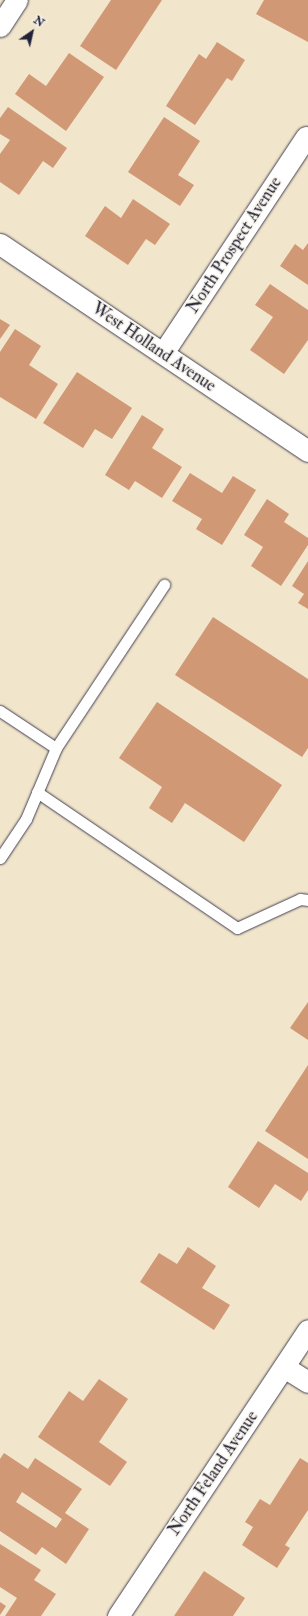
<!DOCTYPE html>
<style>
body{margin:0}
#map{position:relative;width:308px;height:1616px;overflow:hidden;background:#f1e5cb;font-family:"IM FELL Double Pica",serif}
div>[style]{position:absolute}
.building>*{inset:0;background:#d19876}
.roads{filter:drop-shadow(0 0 1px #413f51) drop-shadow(0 0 1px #413f51)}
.lane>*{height:11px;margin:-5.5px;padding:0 5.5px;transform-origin:5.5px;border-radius:5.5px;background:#fff}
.street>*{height:21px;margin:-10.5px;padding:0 10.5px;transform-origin:10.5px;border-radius:10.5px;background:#fff}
span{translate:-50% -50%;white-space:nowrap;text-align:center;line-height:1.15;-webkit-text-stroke:3px #f7f3e8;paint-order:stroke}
.street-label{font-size:17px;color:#22223b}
.north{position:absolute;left:12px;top:12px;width:40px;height:40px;-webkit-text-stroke:3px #f7f3e8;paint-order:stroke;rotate:34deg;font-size:11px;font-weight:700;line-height:16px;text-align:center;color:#22223b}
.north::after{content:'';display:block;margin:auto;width:14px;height:18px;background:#22223b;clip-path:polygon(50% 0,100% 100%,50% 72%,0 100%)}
</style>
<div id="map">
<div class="building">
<i style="clip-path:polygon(111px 0,162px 0,116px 70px,80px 46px)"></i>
<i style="clip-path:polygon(264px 0,308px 0,308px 42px,256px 14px)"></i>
<i style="clip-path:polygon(217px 42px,245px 60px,232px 81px,227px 78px,195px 125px,166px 106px,199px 54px,206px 59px)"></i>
<i style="clip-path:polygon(69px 53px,104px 77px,66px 131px,15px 94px,29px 74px,46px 86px)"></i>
<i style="clip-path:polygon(8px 107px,67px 148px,53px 168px,43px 161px,19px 195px,0 182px,0 154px,10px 140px,0 134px,0 118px)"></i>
<i style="clip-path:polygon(164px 117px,200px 141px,178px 175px,194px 185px,180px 206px,128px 172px)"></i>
<i style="clip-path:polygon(133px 199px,170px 224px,155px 245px,146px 239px,128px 265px,85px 236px,105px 206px,121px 218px)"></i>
<i style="clip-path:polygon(308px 243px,308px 285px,280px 266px,295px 244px,303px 250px)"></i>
<i style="clip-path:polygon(270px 284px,308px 310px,308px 340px,284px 374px,250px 350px,273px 317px,255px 305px)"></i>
<i style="clip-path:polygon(0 319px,10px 325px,0 339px)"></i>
<i style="clip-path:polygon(15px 329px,41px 346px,29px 365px,58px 384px,36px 419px,0 397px,0 352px)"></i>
<i style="clip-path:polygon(77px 372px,132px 408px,112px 439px,95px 429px,83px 448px,43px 423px)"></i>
<i style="clip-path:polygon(142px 415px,164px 429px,152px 448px,182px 467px,162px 498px,135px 481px,129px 490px,105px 475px)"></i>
<i style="clip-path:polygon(190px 473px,222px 493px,233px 476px,256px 490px,222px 545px,196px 529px,202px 519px,172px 501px)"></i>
<i style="clip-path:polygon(267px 499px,289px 514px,284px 522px,308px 538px,308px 545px,281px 586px,251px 566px,263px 547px,244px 535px)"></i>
<i style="clip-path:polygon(308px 561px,308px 609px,298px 603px,304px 594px,292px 586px)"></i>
<i style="clip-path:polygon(213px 617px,308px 679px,308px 748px,302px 757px,175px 675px)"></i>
<i style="clip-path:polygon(157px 702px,282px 785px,244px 842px,185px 803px,172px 823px,149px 808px,162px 787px,119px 758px)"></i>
<i style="clip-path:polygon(308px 1002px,308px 1040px,290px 1028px)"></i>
<i style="clip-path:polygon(308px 1065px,308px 1159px,265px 1131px)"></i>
<i style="clip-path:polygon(258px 1141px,308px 1173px,308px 1190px,301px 1201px,275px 1184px,259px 1208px,228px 1187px)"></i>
<i style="clip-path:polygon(188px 1247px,216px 1266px,202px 1288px,230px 1305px,214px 1330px,140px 1282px,159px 1253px,177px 1264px)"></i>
<i style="clip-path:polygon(99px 1379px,128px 1399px,99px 1442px,127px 1462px,110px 1486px,38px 1437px,69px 1391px,83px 1401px)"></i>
<i style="clip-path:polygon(evenodd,4px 1453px,28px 1469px,35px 1458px,82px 1489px,65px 1513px,89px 1529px,66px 1564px,42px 1547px,36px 1555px,0 1531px,0 1459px,4px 1453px,22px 1492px,62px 1519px,56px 1528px,16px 1502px,22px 1492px)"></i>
<i style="clip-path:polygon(300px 1458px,308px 1463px,308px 1510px,285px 1545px,290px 1548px,277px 1568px,242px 1545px,253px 1527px,245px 1522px,260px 1499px,270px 1505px)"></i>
<i style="clip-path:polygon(0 1544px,41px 1570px,34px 1580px,56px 1594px,41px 1616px,5px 1616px,17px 1598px,0 1587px)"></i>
<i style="clip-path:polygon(204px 1571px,245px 1598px,233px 1616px,174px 1616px)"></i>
<i style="clip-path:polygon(0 1602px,6px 1606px,0 1615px)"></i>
</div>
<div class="roads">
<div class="lane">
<i style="left:0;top:711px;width:67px;rotate:33.5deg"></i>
<i style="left:56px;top:748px;width:77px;rotate:112.9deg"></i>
<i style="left:26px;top:819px;width:47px;rotate:123.7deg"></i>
<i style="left:56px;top:748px;width:196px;rotate:-56.5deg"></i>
<i style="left:37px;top:792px;width:242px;rotate:34.2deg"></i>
<i style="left:237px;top:928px;width:69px;rotate:-24.7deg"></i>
<i style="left:300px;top:899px;width:8px;rotate:7deg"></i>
</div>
<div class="street">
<i style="left:0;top:26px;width:31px;rotate:-57deg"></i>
<i style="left:0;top:244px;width:371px;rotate:33.9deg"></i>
<i style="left:163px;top:353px;width:259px;rotate:-56.5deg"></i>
<i style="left:284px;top:1367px;width:28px;rotate:32deg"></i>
<i style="left:118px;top:1616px;width:343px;rotate:-56.4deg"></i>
</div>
</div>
<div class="street-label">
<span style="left:234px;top:245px;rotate:-57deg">North Prospect Avenue</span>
<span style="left:154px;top:347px;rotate:34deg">West Holland Avenue</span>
<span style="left:213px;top:1473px;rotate:-56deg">North Feland Avenue</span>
</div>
<div class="north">N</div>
</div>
